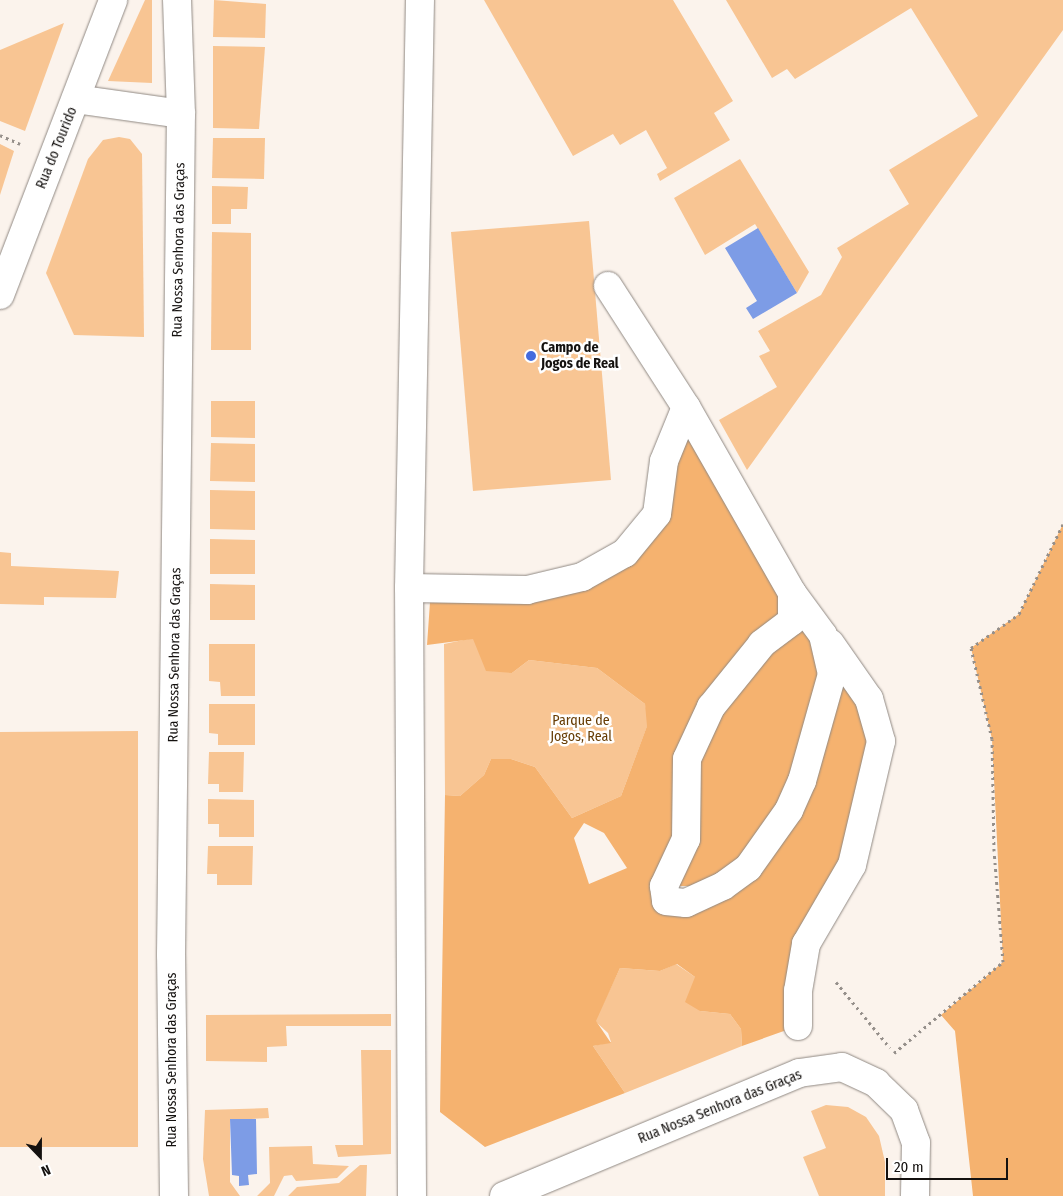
<!DOCTYPE html>
<meta charset="utf-8">
<style>
body{margin:0}
#map{position:relative;width:1063px;height:1196px;overflow:hidden;background:#fbf3ec;font-family:"Fira Sans Condensed",sans-serif}
div>[style]{position:absolute}
.green>*{inset:0;background:#f8c593}
.forest>*{inset:0;background:#f5b26f}
.water>*{inset:0;background:#7d9ce6}
.path>*{height:3px;margin-top:-1.5px;transform-origin:0;background:repeating-linear-gradient(90deg,#958f8a 0 2.5px,transparent 0 6.5px)}
.roads{filter:drop-shadow(0 0 1px #908983) drop-shadow(0 0 1px #908983)}
.minor>*{height:28px;margin:-14px;padding:0 14px;transform-origin:14px;border-radius:14px;background:#fff}
.dots>*{width:14px;height:14px;translate:-50% -50%;box-sizing:border-box;border:2px solid #fff;border-radius:50%}
span{translate:-50% -50%;white-space:nowrap;text-align:center;line-height:1.15;-webkit-text-stroke:5px #fff;paint-order:stroke}
.street-label{font-size:14px;color:#14110f}
.poi-label{font-size:14px;color:#14110f;font-weight:700}
.left{translate:0 -50%;text-align:left}
.park-label{font-size:14px;color:#673d05}
.north{position:absolute;left:15px;top:1131px;width:50px;height:50px;-webkit-text-stroke:4px #fff;paint-order:stroke;rotate:158deg;font-size:14px;font-weight:700;line-height:20px;text-align:center;color:#14110f}
.north::after{content:'';display:block;margin:auto;width:18px;height:22px;background:#14110f;clip-path:polygon(50% 0,100% 100%,50% 72%,0 100%)}
.scale{position:absolute;left:886px;top:1158px;width:122px;height:22px;box-sizing:border-box;border:2px solid #14110f;border-top:0;padding-left:6px;font-size:15px;line-height:18px;white-space:nowrap;color:#14110f;-webkit-text-stroke:4px #fff;paint-order:stroke}
</style>
<div id="map">
<div class="green">
<i style="clip-path:polygon(145px 0,152px 0,152px 83px,108px 81px)"></i>
<i style="clip-path:polygon(214px 0,266px 4px,265px 38px,213px 37px)"></i>
<i style="clip-path:polygon(484px 0,673px 0,733px 101px,714px 113px,730px 140px,660px 181px,657px 174px,667px 168px,646px 130px,620px 145px,613px 134px,573px 156px)"></i>
<i style="clip-path:polygon(726px 0,1063px 0,1063px 30px,747px 470px,719px 420px,777px 387px,759px 356px,770px 351px,758px 331px,821px 295px,842px 257px,837px 248px,909px 204px,889px 170px,978px 116px,911px 8px,795px 79px,787px 69px,772px 78px)"></i>
<i style="clip-path:polygon(64px 23px,25px 131px,0 121px,0 50px)"></i>
<i style="clip-path:polygon(213px 46px,265px 47px,259px 129px,213px 128px)"></i>
<i style="clip-path:polygon(119px 137px,130px 139px,142px 154px,144px 337px,74px 335px,46px 273px,88px 159px,103px 140px)"></i>
<i style="clip-path:polygon(213px 138px,265px 138px,264px 179px,212px 178px)"></i>
<i style="clip-path:polygon(0 144px,14px 151px,0 195px)"></i>
<i style="clip-path:polygon(740px 159px,809px 272px,797px 293px,755px 224px,705px 255px,674px 198px)"></i>
<i style="clip-path:polygon(212px 186px,248px 187px,247px 209px,231px 209px,231px 224px,212px 224px)"></i>
<i style="clip-path:polygon(589px 221px,611px 480px,473px 491px,451px 232px)"></i>
<i style="clip-path:polygon(212px 232px,251px 233px,251px 350px,211px 350px)"></i>
<i style="clip-path:polygon(211px 401px,255px 401px,255px 438px,211px 437px)"></i>
<i style="clip-path:polygon(211px 443px,255px 444px,255px 482px,210px 481px)"></i>
<i style="clip-path:polygon(210px 490px,255px 491px,255px 530px,210px 529px)"></i>
<i style="clip-path:polygon(210px 539px,255px 540px,255px 574px,210px 574px)"></i>
<i style="clip-path:polygon(0 552px,11px 553px,11px 566px,119px 571px,116px 598px,44px 597px,44px 605px,0 604px)"></i>
<i style="clip-path:polygon(210px 584px,255px 585px,255px 620px,210px 620px)"></i>
<i style="clip-path:polygon(473px 638px,512px 673px,529px 660px,597px 668px,645px 704px,649px 721px,621px 796px,572px 818px,535px 767px,511px 759px,491px 759px,484px 775px,460px 796px,445px 795px,444px 644px)"></i>
<i style="clip-path:polygon(209px 644px,255px 644px,255px 696px,221px 696px,220px 682px,209px 681px)"></i>
<i style="clip-path:polygon(209px 704px,255px 704px,255px 745px,218px 745px,218px 734px,209px 733px)"></i>
<i style="clip-path:polygon(138px 731px,138px 1147px,0 1147px,0 732px)"></i>
<i style="clip-path:polygon(209px 752px,244px 752px,243px 792px,219px 792px,219px 784px,208px 784px)"></i>
<i style="clip-path:polygon(208px 799px,254px 800px,254px 837px,219px 837px,219px 824px,208px 824px)"></i>
<i style="clip-path:polygon(208px 846px,253px 846px,252px 885px,217px 885px,217px 874px,207px 874px)"></i>
<i style="clip-path:polygon(676px 964px,695px 977px,700px 1011px,730px 1014px,741px 1029px,742px 1046px,625px 1093px,593px 1046px,611px 1042px,608px 1033px,595px 1021px,620px 968px,660px 971px)"></i>
<i style="clip-path:polygon(391px 1014px,391px 1026px,286px 1026px,287px 1046px,267px 1047px,267px 1062px,206px 1061px,206px 1015px)"></i>
<i style="clip-path:polygon(361px 1050px,391px 1050px,391px 1154px,338px 1157px,335px 1145px,363px 1145px)"></i>
<i style="clip-path:polygon(826px 1105px,848px 1107px,866px 1117px,879px 1136px,885px 1162px,885px 1196px,819px 1196px,803px 1157px,826px 1148px,811px 1111px)"></i>
<i style="clip-path:polygon(268px 1108px,269px 1118px,230px 1120px,230px 1182px,240px 1196px,209px 1196px,203px 1159px,205px 1110px)"></i>
<i style="clip-path:polygon(312px 1146px,313px 1164px,349px 1166px,337px 1178px,296px 1181px,292px 1175px,284px 1176px,274px 1196px,257px 1196px,270px 1183px,269px 1147px)"></i>
<i style="clip-path:polygon(360px 1165px,367px 1165px,366px 1196px,288px 1196px,297px 1187px,339px 1183px)"></i>
</div>
<div class="forest">
<i style="clip-path:polygon(evenodd,686px 407px,881px 741px,829px 906px,798px 1026px,742px 1046px,741px 1029px,730px 1014px,700px 1011px,685px 1002px,695px 977px,677px 964px,660px 971px,620px 968px,596px 1021px,611px 1043px,593px 1046px,625px 1093px,485px 1147px,440px 1112px,445px 795px,460px 796px,484px 775px,491px 759px,511px 759px,535px 767px,572px 818px,621px 796px,647px 726px,645px 704px,597px 668px,529px 660px,512px 673px,486px 671px,473px 639px,427px 645px,431px 588px,582px 577px,657px 514px,686px 407px,584px 823px,604px 833px,627px 868px,589px 884px,574px 838px,584px 823px,686px 407px,665px 886px,721px 886px,667px 901px,665px 886px)"></i>
<i style="clip-path:polygon(1063px 524px,1063px 1196px,973px 1196px,955px 1031px,941px 1015px,1003px 962px,992px 739px,971px 648px,1019px 614px)"></i>
</div>
<div class="water">
<i style="clip-path:polygon(758px 228px,797px 293px,753px 319px,746px 308px,757px 301px,725px 248px)"></i>
<i style="clip-path:polygon(230px 1119px,256px 1119px,257px 1174px,248px 1175px,249px 1185px,239px 1186px,239px 1176px,232px 1175px)"></i>
</div>
<div class="path">
<i style="left:0;top:135px;width:22px;rotate:24deg"></i>
<i style="left:836px;top:982px;width:85px;rotate:50.7deg"></i>
<i style="left:894px;top:1053px;width:142px;rotate:-39.9deg"></i>
<i style="left:1003px;top:962px;width:111px;rotate:-94.6deg"></i>
<i style="left:994px;top:851px;width:112px;rotate:-91deg"></i>
<i style="left:992px;top:739px;width:93px;rotate:-103deg"></i>
<i style="left:971px;top:648px;width:59px;rotate:-35.3deg"></i>
<i style="left:1019px;top:614px;width:100px;rotate:-63.9deg"></i>
</div>
<div class="roads">
<div class="minor">
<i style="left:76px;top:99px;width:106px;rotate:8.1deg"></i>
<i style="left:608px;top:286px;width:144px;rotate:57.2deg"></i>
<i style="left:686px;top:407px;width:214px;rotate:60.3deg"></i>
<i style="left:792px;top:593px;width:28px;rotate:90deg"></i>
<i style="left:792px;top:621px;width:38px;rotate:143deg"></i>
<i style="left:762px;top:644px;width:81px;rotate:129deg"></i>
<i style="left:711px;top:707px;width:57px;rotate:114.8deg"></i>
<i style="left:687px;top:759px;width:80px;rotate:90.7deg"></i>
<i style="left:686px;top:839px;width:52px;rotate:115.1deg"></i>
<i style="left:664px;top:886px;width:15px;rotate:82deg"></i>
<i style="left:666px;top:901px;width:20px;rotate:6deg"></i>
<i style="left:686px;top:903px;width:41px;rotate:-24.7deg"></i>
<i style="left:723px;top:886px;width:31px;rotate:-36deg"></i>
<i style="left:748px;top:868px;width:71px;rotate:-54.7deg"></i>
<i style="left:789px;top:810px;width:32px;rotate:-66deg"></i>
<i style="left:802px;top:781px;width:111px;rotate:-74.3deg"></i>
<i style="left:832px;top:674px;width:40px;rotate:-103deg"></i>
<i style="left:823px;top:635px;width:52px;rotate:-126.4deg"></i>
<i style="left:0;top:295px;width:316px;rotate:-69deg"></i>
<i style="left:409px;top:588px;width:118px;rotate:1deg"></i>
<i style="left:527px;top:590px;width:57px;rotate:-13.3deg"></i>
<i style="left:582px;top:577px;width:49px;rotate:-29.2deg"></i>
<i style="left:625px;top:553px;width:50px;rotate:-50.6deg"></i>
<i style="left:657px;top:514px;width:53px;rotate:-82.5deg"></i>
<i style="left:664px;top:461px;width:58px;rotate:-67.8deg"></i>
<i style="left:798px;top:1026px;width:35px;rotate:-90deg"></i>
<i style="left:798px;top:991px;width:48px;rotate:-80.3deg"></i>
<i style="left:806px;top:944px;width:91px;rotate:-59.8deg"></i>
<i style="left:852px;top:865px;width:127px;rotate:-76.8deg"></i>
<i style="left:881px;top:741px;width:44px;rotate:-105.9deg"></i>
<i style="left:869px;top:699px;width:68px;rotate:-124.9deg"></i>
<i style="left:174px;top:1196px;width:241px;rotate:-90.7deg"></i>
<i style="left:171px;top:955px;width:841px;rotate:-89.32deg"></i>
<i style="left:181px;top:114px;width:114px;rotate:-92deg"></i>
<i style="left:412px;top:1196px;width:608px;rotate:-90.28deg"></i>
<i style="left:409px;top:588px;width:588px;rotate:-88.93deg"></i>
<i style="left:504px;top:1196px;width:320px;rotate:-22.6deg"></i>
<i style="left:799px;top:1073px;width:43px;rotate:-7.9deg"></i>
<i style="left:842px;top:1067px;width:38px;rotate:25deg"></i>
<i style="left:876px;top:1083px;width:39px;rotate:44deg"></i>
<i style="left:904px;top:1110px;width:35px;rotate:70deg"></i>
<i style="left:916px;top:1143px;width:53px;rotate:91.1deg"></i>
</div>
</div>
<div class="dots">
<i style="left:531px;top:356px;background:#446bde"></i>
</div>
<div class="street-label">
<span style="left:57px;top:148px;rotate:-68deg">Rua do Tourido</span>
<span style="left:179px;top:250px;rotate:-89deg">Rua Nossa Senhora das Graças</span>
<span style="left:175px;top:655px;rotate:-89deg">Rua Nossa Senhora das Graças</span>
<span style="left:172px;top:1060px;rotate:-90deg">Rua Nossa Senhora das Graças</span>
<span style="left:720px;top:1107px;rotate:-22deg">Rua Nossa Senhora das Graças</span>
</div>
<div class="poi-label">
<span class="left" style="left:541px;top:356px">Campo de<br>Jogos de Real</span>
</div>
<div class="park-label">
<span style="left:581px;top:729px">Parque de<br>Jogos, Real</span>
</div>
<div class="north">N</div>
<div class="scale">20 m</div>
</div>
